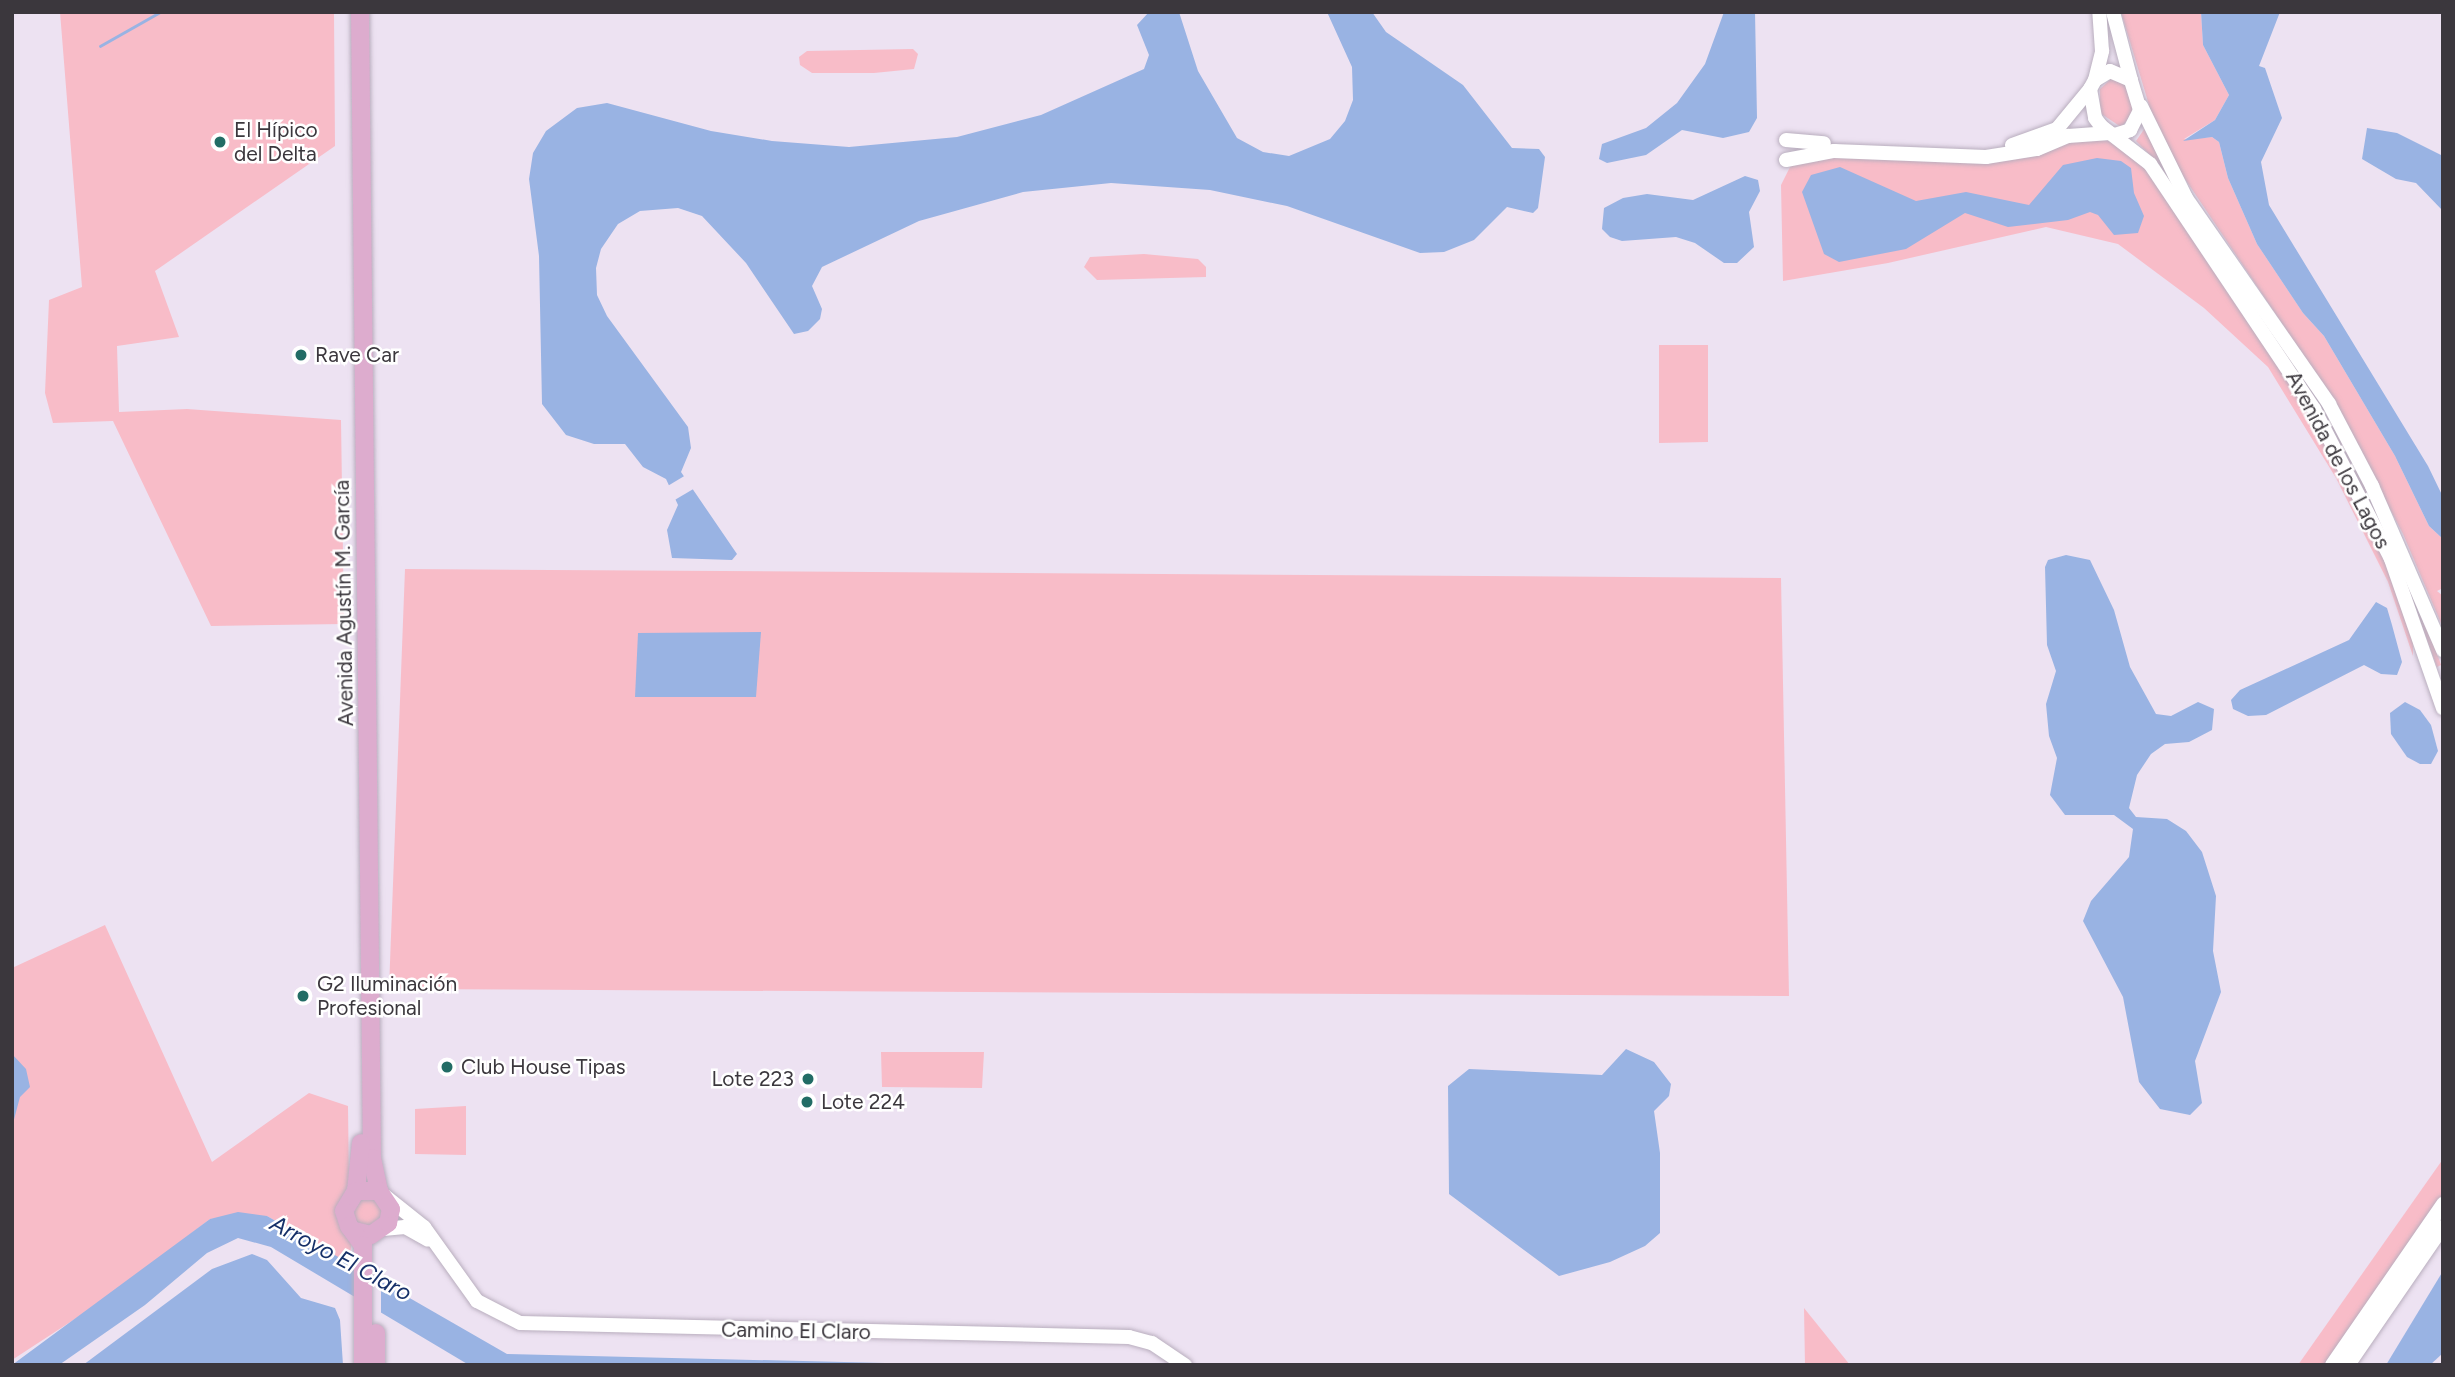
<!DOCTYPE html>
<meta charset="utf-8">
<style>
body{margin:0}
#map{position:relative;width:2455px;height:1377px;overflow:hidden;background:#ede2f2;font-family:Figtree,sans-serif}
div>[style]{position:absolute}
.green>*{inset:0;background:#f8bcc8}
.water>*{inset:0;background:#99b3e3}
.pier>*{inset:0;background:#ede2f2}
.stream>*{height:2.5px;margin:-1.25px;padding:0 1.25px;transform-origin:1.25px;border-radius:1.25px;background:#99b3e3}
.roads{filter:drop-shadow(0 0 2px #b9aebe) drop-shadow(0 0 2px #b9aebe)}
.minor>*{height:14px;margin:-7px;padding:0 7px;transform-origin:7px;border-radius:7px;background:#fff}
.major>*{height:18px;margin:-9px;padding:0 9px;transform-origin:9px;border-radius:9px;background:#ddacce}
.dots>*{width:19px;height:19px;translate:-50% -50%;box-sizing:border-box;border:4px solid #fff;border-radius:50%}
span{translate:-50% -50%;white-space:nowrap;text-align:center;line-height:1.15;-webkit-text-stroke:5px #fff;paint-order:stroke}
.poi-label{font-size:21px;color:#3b373d}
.left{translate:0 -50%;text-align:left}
.right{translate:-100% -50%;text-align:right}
.street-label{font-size:21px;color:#3b373d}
.water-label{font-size:23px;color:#163069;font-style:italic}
.frame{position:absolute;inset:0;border:14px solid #3b373d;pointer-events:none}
</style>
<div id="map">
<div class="green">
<i style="clip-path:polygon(60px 12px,334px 12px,335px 146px,155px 271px,179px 337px,117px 346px,119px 412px,187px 409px,341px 420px,344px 624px,211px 626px,113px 421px,53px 423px,45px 393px,49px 300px,82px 287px)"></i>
<i style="clip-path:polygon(2121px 12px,2201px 12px,2203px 45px,2229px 95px,2215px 120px,2184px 139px,2212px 137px,2219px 142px,2228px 178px,2257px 244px,2303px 313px,2324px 336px,2395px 456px,2429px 526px,2443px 539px,2443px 588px,2437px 591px,2443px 596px,2443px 628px,2403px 534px,2334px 401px,2183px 176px,2152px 115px)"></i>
<i style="clip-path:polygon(913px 49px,918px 54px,914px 69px,874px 73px,812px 73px,800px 65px,799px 57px,807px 51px)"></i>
<i style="clip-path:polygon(2112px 78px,2125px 85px,2135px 112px,2121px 127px,2100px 113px,2100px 89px)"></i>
<i style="clip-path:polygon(2145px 128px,2346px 441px,2430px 633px,2441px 665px,2437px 667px,2402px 570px,2341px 444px,2294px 365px,2155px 160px,2136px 141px)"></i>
<i style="clip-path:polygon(2110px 140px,2144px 163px,2317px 422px,2396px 581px,2413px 641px,2413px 656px,2388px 582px,2336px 478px,2268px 367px,2204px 308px,2118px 244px,2046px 227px,1888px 263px,1783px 281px,1781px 185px,1793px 161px,1840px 156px,1970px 162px,2063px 141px)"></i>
<i style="clip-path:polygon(1144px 254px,1198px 259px,1206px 267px,1206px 277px,1097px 280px,1084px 267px,1090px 257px)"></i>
<i style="clip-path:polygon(1659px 345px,1708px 345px,1708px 442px,1659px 443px)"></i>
<i style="clip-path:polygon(405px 569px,1781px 578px,1789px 996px,389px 989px)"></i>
<i style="clip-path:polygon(105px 925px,212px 1162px,309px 1093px,348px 1106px,349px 1184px,337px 1208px,352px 1239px,349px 1264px,267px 1216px,210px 1219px,107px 1298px,12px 1360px,12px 968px)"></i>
<i style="clip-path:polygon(881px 1052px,984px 1052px,982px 1088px,882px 1087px)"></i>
<i style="clip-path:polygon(466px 1106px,466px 1155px,415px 1154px,415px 1109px)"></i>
<i style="clip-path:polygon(2443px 1159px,2443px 1200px,2329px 1365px,2298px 1365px)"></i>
<i style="clip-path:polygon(368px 1194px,386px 1207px,378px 1227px,356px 1225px,352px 1208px)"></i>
<i style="clip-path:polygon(1804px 1308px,1850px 1365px,1805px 1365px)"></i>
</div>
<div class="water">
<i style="clip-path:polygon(1149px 12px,1179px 12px,1198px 71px,1237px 138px,1263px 152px,1289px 156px,1330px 139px,1345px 121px,1353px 100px,1352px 67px,1327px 12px,1372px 12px,1386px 32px,1463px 85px,1512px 148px,1539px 149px,1545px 157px,1538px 208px,1533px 213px,1507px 207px,1474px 240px,1444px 252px,1420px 253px,1287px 206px,1210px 190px,1111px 183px,1023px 192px,919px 221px,822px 267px,812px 286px,822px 309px,820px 319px,808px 331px,794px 334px,746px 263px,702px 216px,678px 208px,640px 211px,618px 224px,601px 249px,596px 268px,597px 295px,607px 316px,688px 427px,691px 448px,681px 472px,737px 554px,732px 560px,672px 558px,667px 530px,678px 505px,666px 479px,643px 467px,625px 444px,594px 444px,566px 435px,542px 404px,539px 256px,529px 179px,533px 153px,546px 131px,577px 108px,607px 103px,711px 131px,772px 141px,849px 147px,957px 137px,1041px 115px,1144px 69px,1149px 55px,1137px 25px)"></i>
<i style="clip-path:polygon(1724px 12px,1755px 12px,1757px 118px,1749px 132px,1723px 138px,1682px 130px,1646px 155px,1607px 163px,1599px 159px,1602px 144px,1646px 128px,1677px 103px,1705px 64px)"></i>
<i style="clip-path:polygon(2201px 12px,2280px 12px,2259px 66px,2265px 68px,2282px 118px,2261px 162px,2269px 205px,2428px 466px,2443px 497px,2443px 539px,2429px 526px,2395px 456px,2324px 336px,2303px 313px,2257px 244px,2228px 178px,2219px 142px,2212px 137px,2183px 141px,2215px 120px,2229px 95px,2203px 45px)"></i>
<i style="clip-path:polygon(2367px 128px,2397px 133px,2443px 156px,2443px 211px,2416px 183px,2396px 179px,2362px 159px)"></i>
<i style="clip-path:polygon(2097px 158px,2121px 161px,2131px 168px,2134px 193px,2144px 216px,2138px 233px,2114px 235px,2098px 215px,2090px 212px,2068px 220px,2008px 227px,1965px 213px,1906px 249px,1839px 262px,1824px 254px,1802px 192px,1811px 175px,1840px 167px,1916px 201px,1966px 192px,2029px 205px,2063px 165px)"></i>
<i style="clip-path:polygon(1745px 176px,1758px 180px,1760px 191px,1749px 212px,1754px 247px,1737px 263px,1724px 263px,1695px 243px,1676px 237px,1622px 241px,1610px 237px,1602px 229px,1604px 208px,1623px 198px,1647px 194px,1693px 200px)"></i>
<i style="clip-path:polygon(2066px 555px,2090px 560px,2114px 610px,2130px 667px,2156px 714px,2171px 716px,2198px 702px,2214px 709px,2212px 730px,2189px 742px,2165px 744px,2151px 754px,2137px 775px,2129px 808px,2136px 817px,2167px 819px,2186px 831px,2202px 852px,2216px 896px,2213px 951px,2221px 992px,2195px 1061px,2202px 1103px,2190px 1115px,2160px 1109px,2139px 1082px,2123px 997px,2083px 921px,2091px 901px,2129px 857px,2133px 829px,2114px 815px,2065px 815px,2050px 795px,2057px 758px,2049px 736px,2046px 704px,2056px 671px,2047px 645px,2045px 567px,2048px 560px)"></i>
<i style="clip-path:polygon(2376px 602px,2387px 608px,2392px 625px,2402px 662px,2397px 675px,2381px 674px,2364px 665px,2266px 715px,2248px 716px,2233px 709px,2231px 700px,2240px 690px,2349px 640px)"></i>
<i style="clip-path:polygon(761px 632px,756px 697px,635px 697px,638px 633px)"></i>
<i style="clip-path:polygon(2405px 702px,2420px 710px,2431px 725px,2438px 751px,2431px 764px,2420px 764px,2407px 757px,2391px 734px,2390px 713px)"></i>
<i style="clip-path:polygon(1626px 1049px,1654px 1062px,1671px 1084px,1669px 1096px,1654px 1111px,1660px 1153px,1660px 1233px,1645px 1246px,1610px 1262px,1559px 1276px,1449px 1194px,1448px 1086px,1469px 1069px,1602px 1075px)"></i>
<i style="clip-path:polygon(12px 1054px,26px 1069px,30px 1087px,20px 1097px,12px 1127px)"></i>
<i style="clip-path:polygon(238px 1212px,267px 1216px,507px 1354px,967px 1365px,469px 1365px,271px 1247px,238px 1238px,207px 1253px,145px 1305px,59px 1365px,12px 1365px,210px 1219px)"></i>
<i style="clip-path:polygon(252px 1254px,267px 1260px,301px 1298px,335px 1308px,340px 1320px,343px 1365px,83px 1365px,212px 1269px)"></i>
<i style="clip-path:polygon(2443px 1271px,2443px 1353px,2430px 1365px,2386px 1365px)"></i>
</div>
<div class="pier">
<i style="clip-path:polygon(686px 475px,695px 488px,673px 501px,666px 487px)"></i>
<i style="clip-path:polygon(356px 1264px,381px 1278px,381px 1317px,357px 1302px)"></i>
</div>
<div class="stream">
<i style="left:100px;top:46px;width:69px;rotate:-29.5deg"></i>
</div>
<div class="roads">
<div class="minor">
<i style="left:2113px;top:12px;width:70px;rotate:75.2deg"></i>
<i style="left:2095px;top:80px;width:30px;rotate:-76deg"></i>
<i style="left:2102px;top:51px;width:39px;rotate:-94deg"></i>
<i style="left:2141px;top:106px;width:102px;rotate:63.9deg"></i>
<i style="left:2186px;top:198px;width:251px;rotate:55.2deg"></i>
<i style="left:2329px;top:404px;width:93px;rotate:62.3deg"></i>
<i style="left:2372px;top:486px;width:179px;rotate:66.6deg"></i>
<i style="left:2115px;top:135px;width:16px;rotate:-18deg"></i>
<i style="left:2130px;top:130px;width:22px;rotate:-63deg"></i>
<i style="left:2140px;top:110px;width:31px;rotate:-107deg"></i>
<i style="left:2131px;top:80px;width:23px;rotate:-157deg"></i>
<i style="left:2110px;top:71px;width:17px;rotate:149deg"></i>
<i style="left:2095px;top:80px;width:10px;rotate:119deg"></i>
<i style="left:2090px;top:89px;width:29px;rotate:80deg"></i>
<i style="left:2095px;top:118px;width:10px;rotate:53deg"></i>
<i style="left:2101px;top:126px;width:62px;rotate:37.8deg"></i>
<i style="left:2150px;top:164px;width:295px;rotate:56.2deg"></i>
<i style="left:2314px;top:409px;width:169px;rotate:62.8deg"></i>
<i style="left:2391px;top:559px;width:158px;rotate:70.8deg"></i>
<i style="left:1786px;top:140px;width:38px;rotate:5deg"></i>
<i style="left:2012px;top:145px;width:48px;rotate:-19.6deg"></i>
<i style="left:2057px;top:129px;width:52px;rotate:-50.5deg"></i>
<i style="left:1786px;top:160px;width:49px;rotate:-10.6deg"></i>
<i style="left:1834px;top:151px;width:152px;rotate:2.3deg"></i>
<i style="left:1986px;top:157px;width:52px;rotate:-8.9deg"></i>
<i style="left:2037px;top:149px;width:34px;rotate:-23deg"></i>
<i style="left:2068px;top:136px;width:42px;rotate:-4.1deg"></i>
<i style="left:385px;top:1196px;width:50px;rotate:38.5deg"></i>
<i style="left:424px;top:1227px;width:91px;rotate:54.4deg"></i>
<i style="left:477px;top:1301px;width:48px;rotate:27.1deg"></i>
<i style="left:520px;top:1323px;width:609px;rotate:1.32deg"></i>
<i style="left:1129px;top:1337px;width:24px;rotate:15deg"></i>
<i style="left:1152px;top:1343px;width:40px;rotate:34deg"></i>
<i style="left:383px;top:1229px;width:22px;rotate:-5deg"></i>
<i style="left:405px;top:1227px;width:26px;rotate:29deg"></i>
<i style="left:2332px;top:1365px;width:196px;rotate:-55.4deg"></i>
<i style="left:2348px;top:1365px;width:168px;rotate:-55.5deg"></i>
</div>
<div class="major">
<i style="left:360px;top:12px;width:1146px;rotate:89.4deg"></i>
<i style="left:372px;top:1158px;width:34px;rotate:78deg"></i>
<i style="left:356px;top:1191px;width:48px;rotate:-84.1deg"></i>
<i style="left:355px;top:1231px;width:16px;rotate:14deg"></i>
<i style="left:371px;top:1235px;width:21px;rotate:-35deg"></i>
<i style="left:388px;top:1223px;width:14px;rotate:-78deg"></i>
<i style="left:391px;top:1209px;width:22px;rotate:-124deg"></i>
<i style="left:379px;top:1191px;width:23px;rotate:180deg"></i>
<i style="left:356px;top:1191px;width:23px;rotate:121deg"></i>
<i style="left:344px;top:1211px;width:16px;rotate:72deg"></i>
<i style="left:349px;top:1226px;width:24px;rotate:54deg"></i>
<i style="left:363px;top:1245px;width:120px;rotate:90deg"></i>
<i style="left:376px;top:1365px;width:32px;rotate:-90deg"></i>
</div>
</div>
<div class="dots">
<i style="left:220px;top:142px;background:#226c65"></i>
<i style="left:301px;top:355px;background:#226c65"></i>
<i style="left:303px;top:996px;background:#226c65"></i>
<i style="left:447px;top:1067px;background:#226c65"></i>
<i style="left:808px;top:1079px;background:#226c65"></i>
<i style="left:807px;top:1102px;background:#226c65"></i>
</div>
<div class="poi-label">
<span class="left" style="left:234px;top:142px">El Hípico<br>del Delta</span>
<span class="left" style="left:315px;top:355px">Rave Car</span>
<span class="left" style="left:317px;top:996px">G2 Iluminación<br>Profesional</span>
<span class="left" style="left:461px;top:1067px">Club House Tipas</span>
<span class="right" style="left:794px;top:1079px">Lote 223</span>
<span class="left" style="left:821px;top:1102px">Lote 224</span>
</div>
<div class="street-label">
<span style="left:2338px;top:460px;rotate:62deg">Avenida de los Lagos</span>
<span style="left:344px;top:603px;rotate:-91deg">Avenida Agustín M. García</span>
<span style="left:796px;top:1331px;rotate:1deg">Camino El Claro</span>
</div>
<div class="water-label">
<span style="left:341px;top:1258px;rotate:28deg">Arroyo El Claro</span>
</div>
<div class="frame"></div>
</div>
